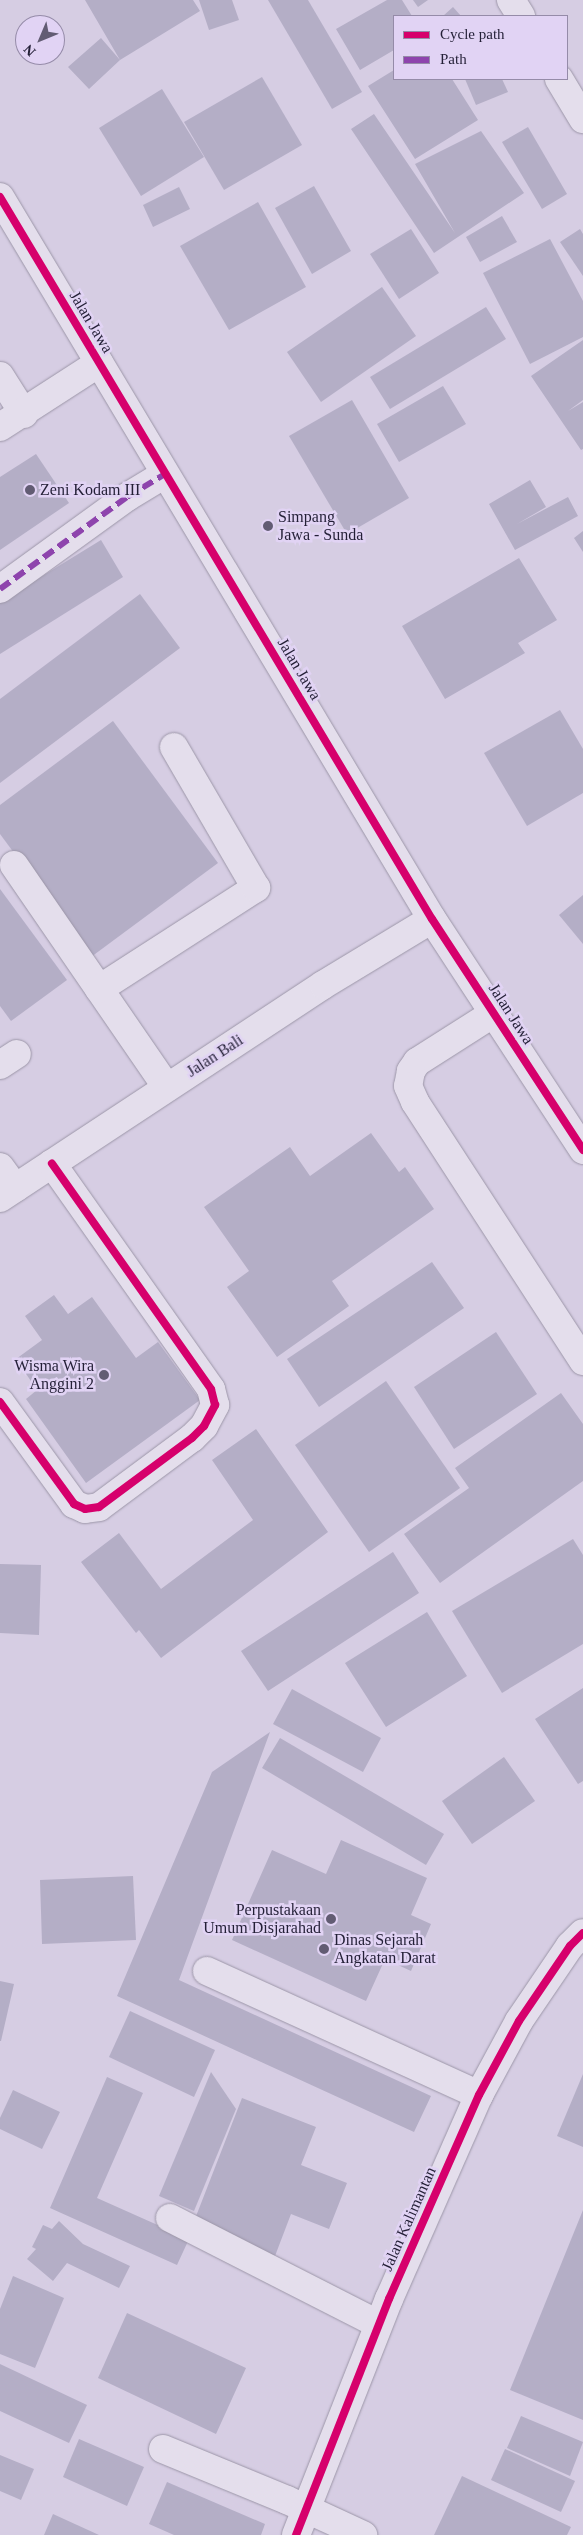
<!DOCTYPE html>
<style>
body{margin:0}
#map{position:relative;width:583px;height:2535px;overflow:hidden;background:#d6cde3;font-family:Georgia,serif}
div>[style]{position:absolute}
.building>*{inset:0;background:#b4aec6}
.roads{filter:drop-shadow(0 0 1px #9c96a8) drop-shadow(0 0 1px #9c96a8)}
.minor>*{height:28px;margin:-14px;padding:0 14px;transform-origin:14px;border-radius:14px;background:#e4deec}
.quiet>*{height:6px;margin-top:-3px;transform-origin:0;background:repeating-linear-gradient(90deg,#8e44ad 0 12px,transparent 0 18px)}
.cycleway>*{height:8px;margin:-4px;padding:0 4px;transform-origin:4px;border-radius:4px;background:#d6006c}
.dots>*{width:14px;height:14px;translate:-50% -50%;box-sizing:border-box;border:2px solid #e1d3f4;border-radius:50%}
span{translate:-50% -50%;white-space:nowrap;text-align:center;line-height:1.15;-webkit-text-stroke:5px #e1d3f4;paint-order:stroke}
.street-label{font-size:16px;color:#231f36}
.poi-label{font-size:16px;color:#231f36}
.left{translate:0 -50%;text-align:left}
.right{translate:-100% -50%;text-align:right}
.legend{position:absolute;left:393px;top:15px;width:175px;height:65px;box-sizing:border-box;background:#e1d3f4;border:1px solid #958ba8;margin:0;padding:6px 9px;list-style:none;font-size:15px;color:#231f36}
.legend li{display:flex;align-items:center;gap:10px;height:25px}
.legend b{width:25px;border:1px solid #958ba8}
.north{position:absolute;left:15px;top:15px;width:50px;height:50px;box-sizing:border-box;background:#e1d3f4;border:1px solid #958ba8;border-radius:50%;rotate:225deg;font-size:14px;font-weight:700;line-height:20px;text-align:center;color:#231f36}
.north::after{content:'';display:block;margin:auto;width:18px;height:22px;background:#625c73;clip-path:polygon(50% 0,100% 100%,50% 72%,0 100%)}
</style>
<div id="map">
<div class="building">
<i style="clip-path:polygon(85px 0,193px 0,200px 11px,120px 60px,89px 89px,68px 67px,101px 38px,120px 60px)"></i>
<i style="clip-path:polygon(199px 0,232px 0,239px 20px,209px 30px)"></i>
<i style="clip-path:polygon(268px 0,308px 0,362px 92px,332px 109px)"></i>
<i style="clip-path:polygon(387px 0,402px 0,412px 16px,394px 16px,394px 50px,360px 70px,336px 29px)"></i>
<i style="clip-path:polygon(413px 0,428px 0,418px 7px)"></i>
<i style="clip-path:polygon(453px 7px,461px 16px,443px 16px)"></i>
<i style="clip-path:polygon(394px 70px,394px 79px,452px 79px,478px 120px,415px 159px,368px 86px)"></i>
<i style="clip-path:polygon(262px 77px,302px 145px,224px 190px,184px 122px)"></i>
<i style="clip-path:polygon(465px 79px,502px 79px,508px 92px,476px 105px)"></i>
<i style="clip-path:polygon(162px 89px,204px 157px,141px 196px,99px 128px)"></i>
<i style="clip-path:polygon(374px 114px,455px 233px,415px 164px,481px 131px,524px 193px,434px 253px,351px 129px)"></i>
<i style="clip-path:polygon(528px 127px,567px 194px,542px 209px,502px 142px)"></i>
<i style="clip-path:polygon(314px 186px,351px 251px,312px 274px,275px 208px)"></i>
<i style="clip-path:polygon(179px 187px,190px 209px,153px 227px,143px 205px)"></i>
<i style="clip-path:polygon(258px 202px,306px 287px,229px 330px,180px 246px)"></i>
<i style="clip-path:polygon(502px 216px,517px 242px,480px 262px,466px 237px)"></i>
<i style="clip-path:polygon(411px 229px,439px 273px,399px 299px,370px 254px)"></i>
<i style="clip-path:polygon(580px 229px,583px 234px,583px 276px,560px 242px)"></i>
<i style="clip-path:polygon(550px 239px,583px 301px,583px 337px,530px 364px,483px 273px)"></i>
<i style="clip-path:polygon(382px 287px,416px 336px,321px 402px,287px 352px)"></i>
<i style="clip-path:polygon(486px 307px,506px 339px,390px 409px,370px 377px)"></i>
<i style="clip-path:polygon(583px 340px,583px 400px,568px 411px,583px 402px,583px 449px,581px 450px,531px 376px)"></i>
<i style="clip-path:polygon(443px 386px,466px 424px,399px 462px,377px 424px)"></i>
<i style="clip-path:polygon(352px 400px,409px 498px,347px 534px,289px 436px)"></i>
<i style="clip-path:polygon(36px 454px,69px 503px,0 550px,0 477px)"></i>
<i style="clip-path:polygon(530px 480px,546px 507px,517px 524px,568px 497px,578px 516px,515px 550px,489px 504px)"></i>
<i style="clip-path:polygon(583px 531px,583px 552px,574px 538px)"></i>
<i style="clip-path:polygon(101px 540px,123px 577px,0 654px,0 602px)"></i>
<i style="clip-path:polygon(519px 558px,557px 620px,518px 643px,525px 653px,445px 699px,402px 626px)"></i>
<i style="clip-path:polygon(140px 594px,180px 648px,0 783px,0 699px)"></i>
<i style="clip-path:polygon(560px 710px,583px 749px,583px 793px,527px 826px,484px 753px)"></i>
<i style="clip-path:polygon(113px 721px,218px 863px,91px 957px,0 834px,0 805px)"></i>
<i style="clip-path:polygon(0 889px,67px 980px,11px 1021px,0 1006px)"></i>
<i style="clip-path:polygon(583px 895px,583px 944px,559px 915px)"></i>
<i style="clip-path:polygon(371px 1133px,399px 1172px,405px 1167px,434px 1209px,332px 1281px,349px 1306px,277px 1357px,227px 1287px,249px 1271px,204px 1207px,290px 1147px,310px 1176px)"></i>
<i style="clip-path:polygon(432px 1262px,464px 1308px,319px 1407px,287px 1359px)"></i>
<i style="clip-path:polygon(54px 1295px,68px 1314px,92px 1297px,136px 1358px,158px 1342px,200px 1400px,86px 1483px,26px 1399px,37px 1390px,16px 1359px,42px 1340px,25px 1316px)"></i>
<i style="clip-path:polygon(496px 1332px,537px 1394px,454px 1449px,414px 1387px)"></i>
<i style="clip-path:polygon(386px 1381px,460px 1488px,369px 1552px,295px 1445px)"></i>
<i style="clip-path:polygon(561px 1393px,583px 1424px,583px 1481px,440px 1583px,404px 1534px,469px 1488px,455px 1468px)"></i>
<i style="clip-path:polygon(256px 1429px,328px 1532px,161px 1658px,139px 1630px,136px 1633px,81px 1562px,119px 1533px,161px 1589px,253px 1520px,212px 1460px)"></i>
<i style="clip-path:polygon(573px 1539px,583px 1555px,583px 1644px,502px 1693px,452px 1611px)"></i>
<i style="clip-path:polygon(393px 1552px,419px 1593px,268px 1691px,241px 1651px)"></i>
<i style="clip-path:polygon(0 1564px,41px 1565px,39px 1635px,0 1633px)"></i>
<i style="clip-path:polygon(427px 1612px,467px 1676px,386px 1727px,345px 1663px)"></i>
<i style="clip-path:polygon(583px 1688px,583px 1781px,578px 1784px,535px 1719px)"></i>
<i style="clip-path:polygon(292px 1689px,381px 1738px,363px 1772px,273px 1724px)"></i>
<i style="clip-path:polygon(270px 1732px,179px 1980px,431px 2096px,414px 2132px,117px 1996px,212px 1772px)"></i>
<i style="clip-path:polygon(280px 1738px,444px 1834px,426px 1865px,262px 1768px)"></i>
<i style="clip-path:polygon(504px 1757px,535px 1801px,472px 1844px,442px 1801px)"></i>
<i style="clip-path:polygon(341px 1840px,427px 1878px,411px 1915px,431px 1924px,411px 1971px,385px 1959px,366px 2001px,232px 1940px,272px 1850px,326px 1874px)"></i>
<i style="clip-path:polygon(133px 1876px,136px 1940px,42px 1944px,40px 1880px)"></i>
<i style="clip-path:polygon(0 1981px,14px 1984px,1px 2041px,0 2041px)"></i>
<i style="clip-path:polygon(130px 2011px,215px 2050px,194px 2097px,109px 2057px)"></i>
<i style="clip-path:polygon(211px 2072px,236px 2109px,194px 2211px,159px 2196px)"></i>
<i style="clip-path:polygon(583px 2074px,583px 2147px,557px 2136px)"></i>
<i style="clip-path:polygon(107px 2077px,143px 2093px,97px 2198px,189px 2239px,177px 2265px,50px 2208px)"></i>
<i style="clip-path:polygon(13px 2090px,60px 2112px,42px 2149px,0 2129px,0 2118px)"></i>
<i style="clip-path:polygon(242px 2098px,316px 2127px,301px 2165px,347px 2183px,329px 2229px,291px 2214px,275px 2256px,193px 2224px)"></i>
<i style="clip-path:polygon(583px 2210px,583px 2420px,510px 2390px)"></i>
<i style="clip-path:polygon(59px 2221px,83px 2244px,130px 2266px,119px 2288px,67px 2263px,53px 2281px,27px 2259px,36px 2249px,32px 2247px,43px 2225px,52px 2229px)"></i>
<i style="clip-path:polygon(13px 2276px,64px 2298px,35px 2368px,0 2354px,0 2309px)"></i>
<i style="clip-path:polygon(127px 2313px,246px 2368px,216px 2434px,98px 2378px)"></i>
<i style="clip-path:polygon(0 2364px,87px 2405px,69px 2443px,0 2411px)"></i>
<i style="clip-path:polygon(521px 2416px,583px 2442px,570px 2476px,507px 2448px)"></i>
<i style="clip-path:polygon(79px 2439px,144px 2467px,127px 2506px,63px 2477px)"></i>
<i style="clip-path:polygon(505px 2449px,575px 2481px,561px 2512px,491px 2480px)"></i>
<i style="clip-path:polygon(0 2455px,34px 2469px,21px 2500px,0 2491px)"></i>
<i style="clip-path:polygon(462px 2476px,571px 2527px,567px 2535px,434px 2535px)"></i>
<i style="clip-path:polygon(167px 2482px,265px 2524px,261px 2535px,174px 2535px,149px 2524px)"></i>
<i style="clip-path:polygon(53px 2514px,99px 2535px,44px 2535px)"></i>
</div>
<div class="roads">
<div class="minor">
<i style="left:511px;top:0;width:19px;rotate:58deg"></i>
<i style="left:559px;top:79px;width:47px;rotate:59deg"></i>
<i style="left:0;top:197px;width:841px;rotate:59.11deg"></i>
<i style="left:432px;top:919px;width:276px;rotate:56.8deg"></i>
<i style="left:0;top:376px;width:45px;rotate:57.7deg"></i>
<i style="left:0;top:427px;width:118px;rotate:-32.9deg"></i>
<i style="left:0;top:589px;width:157px;rotate:-35.9deg"></i>
<i style="left:127px;top:497px;width:44px;rotate:-31.2deg"></i>
<i style="left:14px;top:865px;width:270px;rotate:55.5deg"></i>
<i style="left:99px;top:989px;width:187px;rotate:-32.8deg"></i>
<i style="left:256px;top:888px;width:163px;rotate:-120.2deg"></i>
<i style="left:494px;top:1013px;width:91px;rotate:147.5deg"></i>
<i style="left:417px;top:1062px;width:11px;rotate:124deg"></i>
<i style="left:411px;top:1071px;width:15px;rotate:101deg"></i>
<i style="left:408px;top:1086px;width:17px;rotate:66deg"></i>
<i style="left:415px;top:1102px;width:309px;rotate:57deg"></i>
<i style="left:0;top:1065px;width:20px;rotate:-33deg"></i>
<i style="left:0;top:1167px;width:26px;rotate:54deg"></i>
<i style="left:0;top:1198px;width:387px;rotate:-33.4deg"></i>
<i style="left:323px;top:985px;width:127px;rotate:-31.2deg"></i>
<i style="left:0;top:1402px;width:126px;rotate:54deg"></i>
<i style="left:74px;top:1504px;width:12px;rotate:24deg"></i>
<i style="left:85px;top:1509px;width:14px;rotate:-8deg"></i>
<i style="left:99px;top:1507px;width:116px;rotate:-36.6deg"></i>
<i style="left:192px;top:1438px;width:17px;rotate:-45deg"></i>
<i style="left:204px;top:1426px;width:24px;rotate:-62deg"></i>
<i style="left:215px;top:1405px;width:16px;rotate:-104deg"></i>
<i style="left:211px;top:1389px;width:276px;rotate:-125.2deg"></i>
<i style="left:207px;top:1971px;width:299px;rotate:24.5deg"></i>
<i style="left:170px;top:2218px;width:233px;rotate:27deg"></i>
<i style="left:163px;top:2449px;width:134px;rotate:22.4deg"></i>
<i style="left:287px;top:2500px;width:84px;rotate:24.7deg"></i>
<i style="left:296px;top:2535px;width:254px;rotate:-68.5deg"></i>
<i style="left:389px;top:2299px;width:223px;rotate:-66.2deg"></i>
<i style="left:479px;top:2095px;width:84px;rotate:-61.6deg"></i>
<i style="left:519px;top:2021px;width:91px;rotate:-55.8deg"></i>
<i style="left:570px;top:1946px;width:18px;rotate:-45deg"></i>
</div>
</div>
<div class="quiet">
<i style="left:0;top:589px;width:157px;rotate:-35.9deg"></i>
<i style="left:127px;top:497px;width:44px;rotate:-31.2deg"></i>
</div>
<div class="cycleway">
<i style="left:0;top:197px;width:841px;rotate:59.11deg"></i>
<i style="left:432px;top:919px;width:276px;rotate:56.8deg"></i>
<i style="left:0;top:1402px;width:126px;rotate:54deg"></i>
<i style="left:74px;top:1504px;width:12px;rotate:24deg"></i>
<i style="left:85px;top:1509px;width:14px;rotate:-8deg"></i>
<i style="left:99px;top:1507px;width:116px;rotate:-36.6deg"></i>
<i style="left:192px;top:1438px;width:17px;rotate:-45deg"></i>
<i style="left:204px;top:1426px;width:24px;rotate:-62deg"></i>
<i style="left:215px;top:1405px;width:16px;rotate:-104deg"></i>
<i style="left:211px;top:1389px;width:276px;rotate:-125.2deg"></i>
<i style="left:296px;top:2535px;width:254px;rotate:-68.5deg"></i>
<i style="left:389px;top:2299px;width:223px;rotate:-66.2deg"></i>
<i style="left:479px;top:2095px;width:84px;rotate:-61.6deg"></i>
<i style="left:519px;top:2021px;width:91px;rotate:-55.8deg"></i>
<i style="left:570px;top:1946px;width:18px;rotate:-45deg"></i>
</div>
<div class="dots">
<i style="left:30px;top:490px;background:#625c73"></i>
<i style="left:268px;top:526px;background:#625c73"></i>
<i style="left:104px;top:1375px;background:#625c73"></i>
<i style="left:331px;top:1919px;background:#625c73"></i>
<i style="left:324px;top:1949px;background:#625c73"></i>
</div>
<div class="street-label">
<span style="left:91px;top:322px;rotate:59deg">Jalan Jawa</span>
<span style="left:299px;top:669px;rotate:59deg">Jalan Jawa</span>
<span style="left:511px;top:1014px;rotate:57deg">Jalan Jawa</span>
<span style="left:215px;top:1056px;rotate:-33deg">Jalan Bali</span>
<span style="left:409px;top:2219px;rotate:-66deg">Jalan Kalimantan</span>
</div>
<div class="poi-label">
<span class="left" style="left:40px;top:490px">Zeni Kodam III</span>
<span class="left" style="left:278px;top:526px">Simpang<br>Jawa - Sunda</span>
<span class="right" style="left:94px;top:1375px">Wisma Wira<br>Anggini 2</span>
<span class="right" style="left:321px;top:1919px">Perpustakaan<br>Umum Disjarahad</span>
<span class="left" style="left:334px;top:1949px">Dinas Sejarah<br>Angkatan Darat</span>
</div>
<ul class="legend">
<li><b style="height:6px;background:#d6006c"></b>Cycle path</li>
<li><b style="height:6px;background:#8e44ad"></b>Path</li>
</ul>
<div class="north">N</div>
</div>
